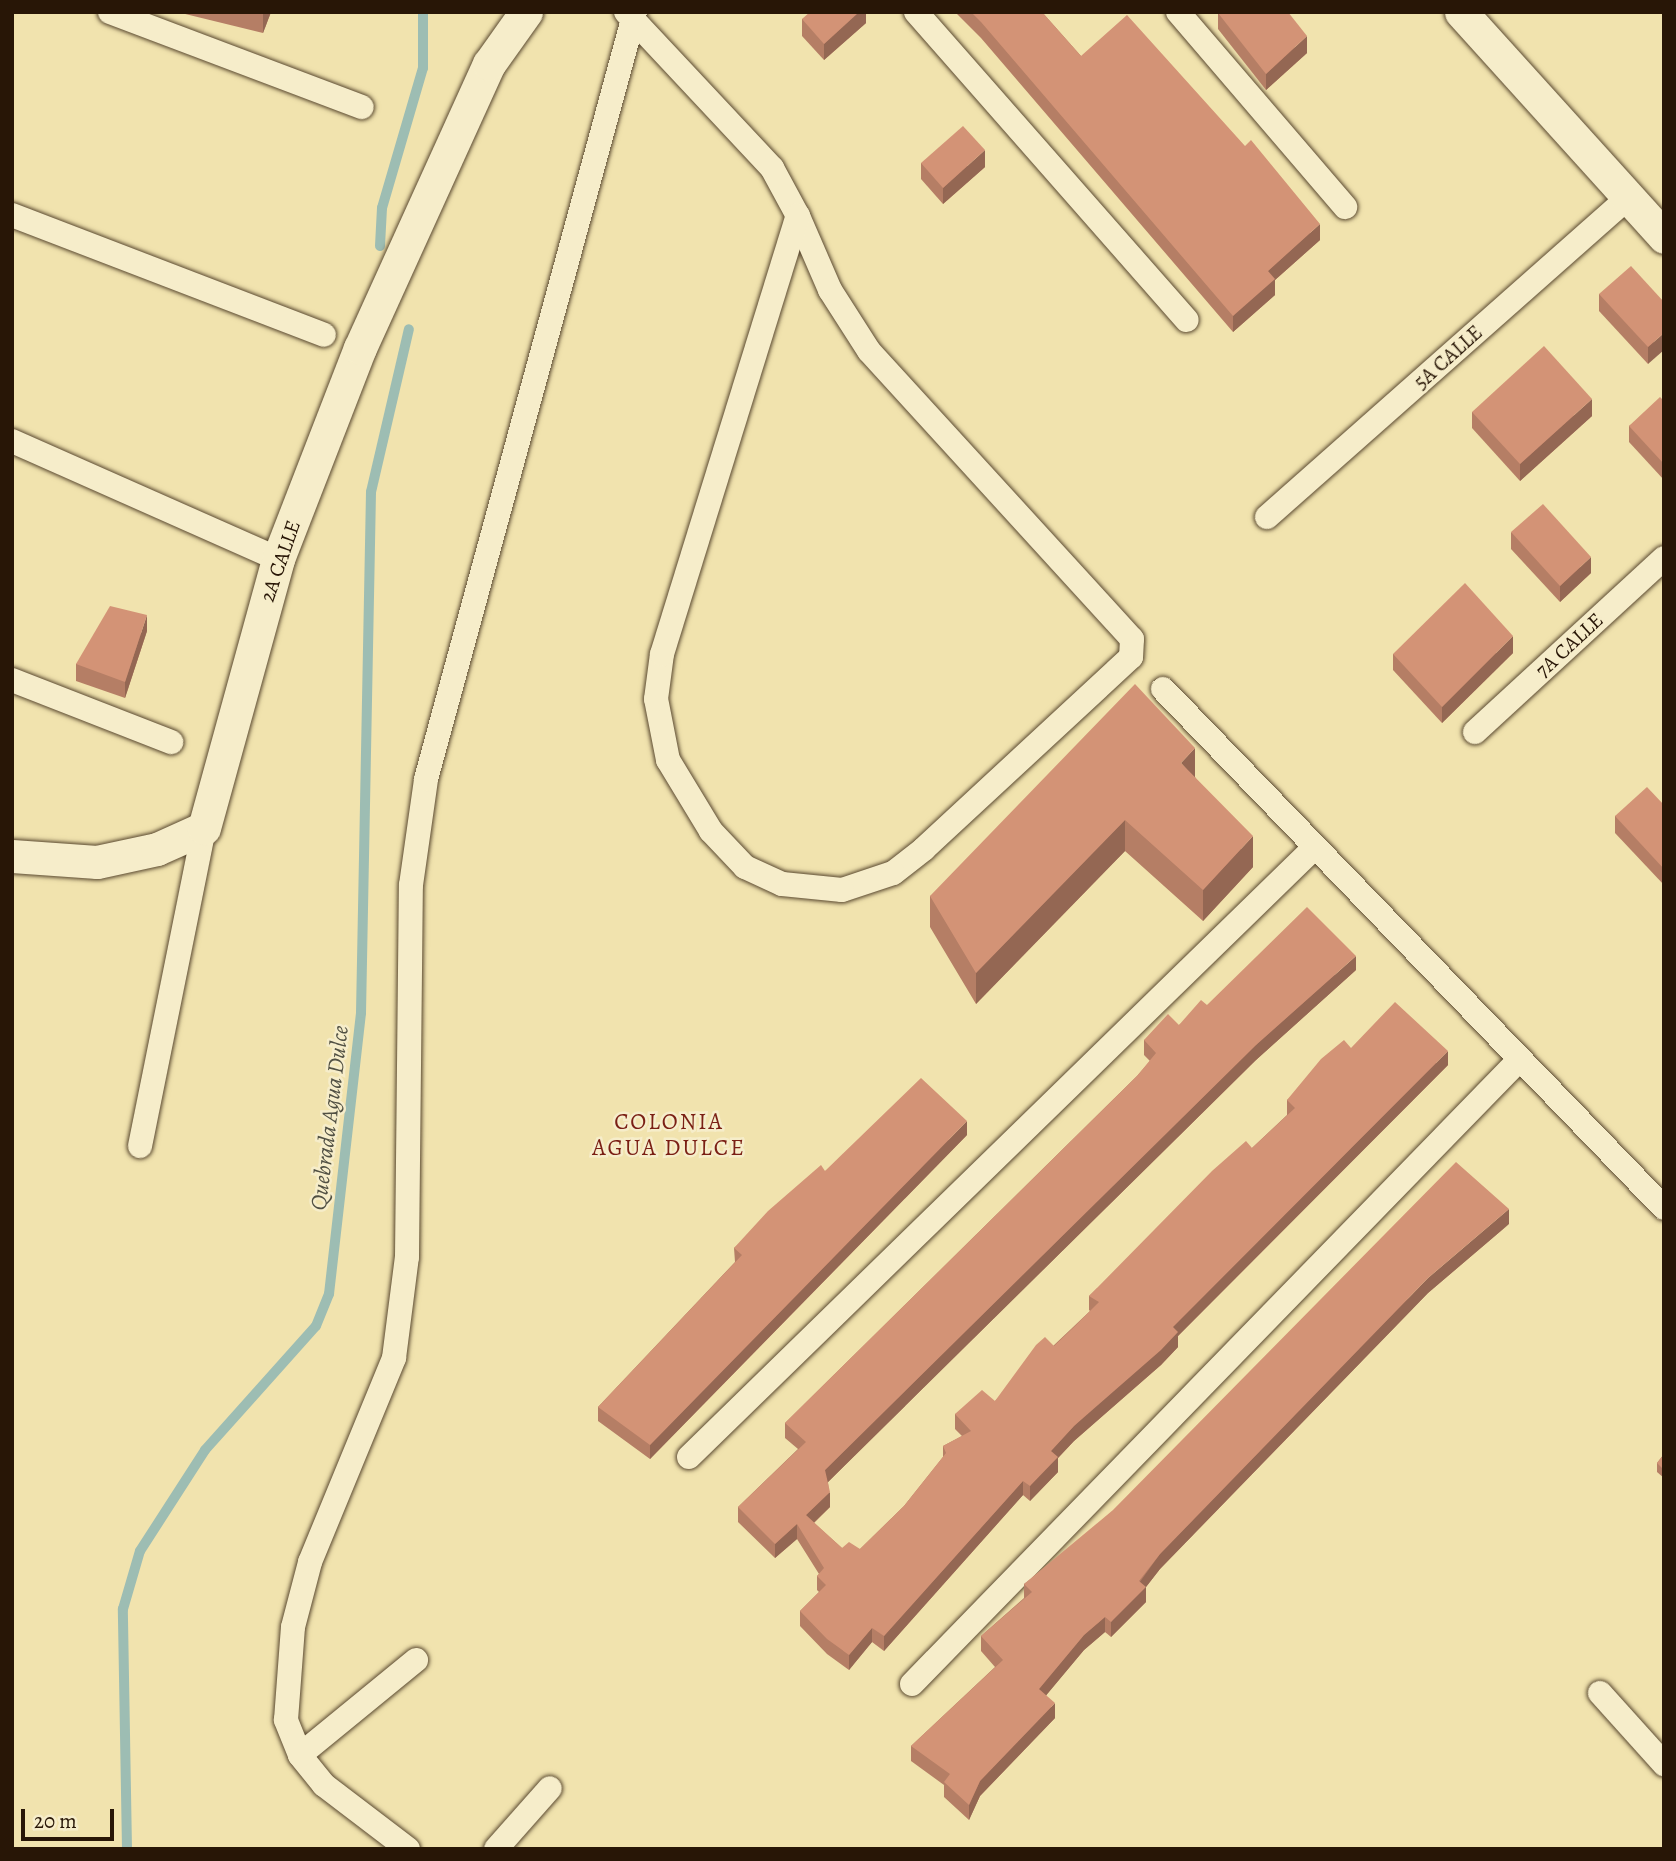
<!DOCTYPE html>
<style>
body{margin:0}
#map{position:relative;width:1676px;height:1861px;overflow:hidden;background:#f1e3ae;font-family:Alegreya,serif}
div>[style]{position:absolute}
.stream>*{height:10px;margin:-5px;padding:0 5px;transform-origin:5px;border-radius:5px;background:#9dbdb3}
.roads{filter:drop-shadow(0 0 2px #5a4930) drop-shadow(0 0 2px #5a4930)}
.street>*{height:24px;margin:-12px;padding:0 12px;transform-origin:12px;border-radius:12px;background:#f6edca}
.secondary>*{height:33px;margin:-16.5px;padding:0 16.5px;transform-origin:16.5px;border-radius:16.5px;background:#f6edca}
.wall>*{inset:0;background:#b57e65}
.shaded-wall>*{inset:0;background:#946753}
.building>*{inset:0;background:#d39376}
span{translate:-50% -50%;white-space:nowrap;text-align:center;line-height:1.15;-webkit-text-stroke:5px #f6edca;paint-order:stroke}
.street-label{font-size:21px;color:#281606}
.water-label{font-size:23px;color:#515043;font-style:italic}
.neighbourhood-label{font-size:23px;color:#7a1f14;letter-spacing:2px}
.frame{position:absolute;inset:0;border:14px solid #281606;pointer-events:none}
.scale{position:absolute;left:21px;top:1809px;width:93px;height:32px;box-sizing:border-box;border:4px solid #281606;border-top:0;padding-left:9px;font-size:21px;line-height:24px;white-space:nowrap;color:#281606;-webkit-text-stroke:5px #f6edca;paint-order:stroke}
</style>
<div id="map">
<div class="stream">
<i style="left:380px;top:246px;width:38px;rotate:-87deg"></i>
<i style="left:382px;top:208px;width:146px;rotate:-73.7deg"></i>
<i style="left:423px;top:68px;width:56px;rotate:-90deg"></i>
<i style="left:127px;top:1849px;width:240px;rotate:-91deg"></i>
<i style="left:123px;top:1609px;width:60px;rotate:-73.7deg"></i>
<i style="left:140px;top:1551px;width:120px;rotate:-57.2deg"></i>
<i style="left:205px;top:1450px;width:166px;rotate:-48.2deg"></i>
<i style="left:316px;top:1326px;width:35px;rotate:-68deg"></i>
<i style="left:329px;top:1294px;width:283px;rotate:-83.5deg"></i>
<i style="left:361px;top:1013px;width:521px;rotate:-88.9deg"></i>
<i style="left:371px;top:492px;width:167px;rotate:-76.9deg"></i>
</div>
<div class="roads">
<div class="street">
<i style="left:110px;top:12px;width:269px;rotate:20.7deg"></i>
<i style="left:626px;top:12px;width:214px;rotate:46.9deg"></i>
<i style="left:772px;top:168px;width:55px;rotate:61.6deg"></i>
<i style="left:798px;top:216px;width:81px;rotate:66.6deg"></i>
<i style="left:830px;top:290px;width:72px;rotate:57.4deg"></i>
<i style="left:869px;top:351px;width:390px;rotate:47.6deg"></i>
<i style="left:1132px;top:639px;width:18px;rotate:93deg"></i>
<i style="left:1131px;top:657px;width:282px;rotate:137.2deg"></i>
<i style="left:924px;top:849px;width:39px;rotate:142deg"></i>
<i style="left:893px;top:873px;width:54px;rotate:161.6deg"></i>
<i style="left:842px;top:890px;width:60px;rotate:-174.3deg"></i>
<i style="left:782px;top:884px;width:41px;rotate:-155.3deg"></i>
<i style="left:745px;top:867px;width:50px;rotate:-133.4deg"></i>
<i style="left:711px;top:831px;width:83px;rotate:-121.2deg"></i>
<i style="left:668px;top:760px;width:62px;rotate:-101.1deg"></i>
<i style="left:656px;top:699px;width:45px;rotate:-82.4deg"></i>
<i style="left:662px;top:654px;width:459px;rotate:-72.8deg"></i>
<i style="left:916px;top:12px;width:410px;rotate:48.7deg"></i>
<i style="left:1178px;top:12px;width:257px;rotate:49.4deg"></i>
<i style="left:12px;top:215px;width:334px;rotate:21deg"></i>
<i style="left:12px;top:441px;width:291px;rotate:23.9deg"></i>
<i style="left:1267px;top:517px;width:482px;rotate:-41.5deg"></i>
<i style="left:12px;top:680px;width:171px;rotate:21.3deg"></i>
<i style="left:1163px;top:689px;width:721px;rotate:46.01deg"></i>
<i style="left:1475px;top:732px;width:257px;rotate:-42.6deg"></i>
<i style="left:140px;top:1146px;width:324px;rotate:-78.6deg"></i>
<i style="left:689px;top:1457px;width:871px;rotate:-44.26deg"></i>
<i style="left:912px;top:1684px;width:869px;rotate:-45.79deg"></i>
<i style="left:1600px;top:1693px;width:96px;rotate:48deg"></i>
<i style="left:300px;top:1755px;width:150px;rotate:-39.3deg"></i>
<i style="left:408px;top:1849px;width:106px;rotate:-142.7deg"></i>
<i style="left:324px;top:1785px;width:38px;rotate:-129deg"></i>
<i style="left:300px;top:1755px;width:38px;rotate:-112deg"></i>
<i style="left:286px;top:1720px;width:93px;rotate:-85.7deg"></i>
<i style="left:293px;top:1627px;width:67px;rotate:-75.3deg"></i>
<i style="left:310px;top:1562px;width:221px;rotate:-67.6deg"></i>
<i style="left:394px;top:1358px;width:102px;rotate:-82.7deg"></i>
<i style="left:407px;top:1257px;width:372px;rotate:-89.4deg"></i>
<i style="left:411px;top:885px;width:107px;rotate:-81.9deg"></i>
<i style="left:426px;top:779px;width:795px;rotate:-74.76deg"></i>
<i style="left:496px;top:1849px;width:81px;rotate:-48.5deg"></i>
</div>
<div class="secondary">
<i style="left:1461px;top:12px;width:303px;rotate:47.9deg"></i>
<i style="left:12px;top:856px;width:85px;rotate:4deg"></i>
<i style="left:97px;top:862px;width:61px;rotate:-12.2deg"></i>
<i style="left:157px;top:849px;width:51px;rotate:-24.1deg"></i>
<i style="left:204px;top:828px;width:279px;rotate:-74.6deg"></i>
<i style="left:278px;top:559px;width:226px;rotate:-68.8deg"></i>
<i style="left:360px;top:348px;width:312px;rotate:-65.6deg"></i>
<i style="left:489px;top:64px;width:64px;rotate:-54.6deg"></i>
</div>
</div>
<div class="wall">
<i style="clip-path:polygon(177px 12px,271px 12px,263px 33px)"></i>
<i style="clip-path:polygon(866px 12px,866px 23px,824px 60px,802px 36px,802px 19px)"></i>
<i style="clip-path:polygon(955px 12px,1042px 12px,1081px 56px,1320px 240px,1275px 280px,1275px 295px,1233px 332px,981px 38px)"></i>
<i style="clip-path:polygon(1218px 13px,1307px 53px,1266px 90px,1218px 29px)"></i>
<i style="clip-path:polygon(921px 163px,985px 167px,943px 204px,921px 179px)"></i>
<i style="clip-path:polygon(1599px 294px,1664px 302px,1648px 364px,1599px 311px)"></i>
<i style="clip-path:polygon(1664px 401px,1664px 480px,1629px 442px,1629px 426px)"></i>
<i style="clip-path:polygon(1472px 412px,1592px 416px,1520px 481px,1472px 428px)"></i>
<i style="clip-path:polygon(1511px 532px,1591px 573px,1560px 602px,1511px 549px)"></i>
<i style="clip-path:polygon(147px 631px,125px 698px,76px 681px,76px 664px)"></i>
<i style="clip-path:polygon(1513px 653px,1442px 723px,1393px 670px,1393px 654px)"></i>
<i style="clip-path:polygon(1195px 777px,1253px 867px,1203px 921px,1125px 851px,976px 1004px,930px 927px,930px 896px)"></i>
<i style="clip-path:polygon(1664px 805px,1664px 885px,1615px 833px,1615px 816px)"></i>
<i style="clip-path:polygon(1356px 970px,1256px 1060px,828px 1482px,830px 1507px,814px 1523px,842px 1548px,860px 1549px,904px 1506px,943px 1457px,943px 1446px,962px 1436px,955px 1429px,955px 1414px,995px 1401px,1090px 1311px,1089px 1310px,1089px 1296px,1252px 1148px,1287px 1115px,1287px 1100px,1351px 1048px,1448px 1065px,1178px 1336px,1178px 1347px,1161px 1365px,1074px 1441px,1058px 1458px,1058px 1472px,1030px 1501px,1023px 1495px,884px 1651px,872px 1642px,849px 1670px,827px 1654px,800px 1626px,800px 1611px,819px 1592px,817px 1590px,817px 1576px,819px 1574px,797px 1539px,775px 1558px,738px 1522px,738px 1507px,798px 1449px,785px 1438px,785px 1423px,1137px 1076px,1150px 1061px,1144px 1055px,1144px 1040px,1179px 1025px,1207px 1005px)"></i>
<i style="clip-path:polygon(967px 1135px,650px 1459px,598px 1421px,598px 1407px,735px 1262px,734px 1248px,825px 1171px)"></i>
<i style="clip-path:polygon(1509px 1224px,1428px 1293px,1160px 1569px,1146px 1587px,1146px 1602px,1111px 1637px,1105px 1632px,1084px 1650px,1046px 1695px,1055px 1718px,980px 1796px,969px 1820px,944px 1797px,944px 1785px,911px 1761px,911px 1746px,995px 1667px,981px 1651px,981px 1636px,1024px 1598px,1024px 1584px)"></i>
<i style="clip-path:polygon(1664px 1454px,1664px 1478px,1657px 1472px,1657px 1463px)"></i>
</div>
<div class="shaded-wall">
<i style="clip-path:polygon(263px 12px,271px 12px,263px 33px)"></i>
<i style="clip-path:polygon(859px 12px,866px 12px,866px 23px,824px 60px,824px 44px)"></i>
<i style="clip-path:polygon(1307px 36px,1307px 53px,1266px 90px,1266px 74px)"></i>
<i style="clip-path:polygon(985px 150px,985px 167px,943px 204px,943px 188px)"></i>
<i style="clip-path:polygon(1320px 224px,1320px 240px,1275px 280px,1275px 295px,1233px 332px,1233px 316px,1268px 271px)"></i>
<i style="clip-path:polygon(1664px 333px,1664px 350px,1648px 364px,1648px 347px)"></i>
<i style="clip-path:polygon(1592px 399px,1592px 416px,1520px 481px,1520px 464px)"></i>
<i style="clip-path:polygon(1591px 557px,1591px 573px,1560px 602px,1560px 586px)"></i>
<i style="clip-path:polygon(147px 615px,147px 631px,125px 698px,125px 682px)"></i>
<i style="clip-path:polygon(1513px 636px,1513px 653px,1442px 723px,1442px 707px)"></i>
<i style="clip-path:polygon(1195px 748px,1195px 779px,1181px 763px)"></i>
<i style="clip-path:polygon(1125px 820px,1125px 851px,976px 1004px,976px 973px)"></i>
<i style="clip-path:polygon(1253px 836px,1253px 867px,1203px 921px,1203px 890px)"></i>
<i style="clip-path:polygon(1356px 956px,1356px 970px,1256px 1060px,825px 1485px,825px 1470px,1256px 1045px)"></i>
<i style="clip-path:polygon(1448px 1051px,1448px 1065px,1178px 1336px,1178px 1347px,1161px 1365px,1074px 1441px,1058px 1458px,1058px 1472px,1030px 1501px,1030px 1486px,1051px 1451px,1074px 1426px)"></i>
<i style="clip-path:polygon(967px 1121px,967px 1135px,650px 1459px,650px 1445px)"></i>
<i style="clip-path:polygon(1509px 1209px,1509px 1224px,1428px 1293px,1160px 1569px,1146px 1587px,1146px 1602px,1111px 1637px,1111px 1622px,1160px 1554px,1428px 1278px)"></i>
<i style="clip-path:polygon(1023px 1481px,1023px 1495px,884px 1651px,884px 1636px)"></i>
<i style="clip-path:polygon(830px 1492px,830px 1507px,806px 1530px,806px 1515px)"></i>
<i style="clip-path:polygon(797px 1524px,797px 1539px,775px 1558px,775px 1544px)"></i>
<i style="clip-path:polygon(1105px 1617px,1105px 1632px,1084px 1650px,1039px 1704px,1039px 1689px,1084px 1635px)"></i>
<i style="clip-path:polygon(872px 1628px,872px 1642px,849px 1670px,849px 1655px)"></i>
<i style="clip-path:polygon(1055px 1703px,1055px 1718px,980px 1796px,969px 1820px,969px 1805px,980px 1781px)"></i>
</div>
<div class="building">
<i style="clip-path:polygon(810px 12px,859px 12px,824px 44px,802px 19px)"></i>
<i style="clip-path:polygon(971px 12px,1042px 12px,1081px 56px,1127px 15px,1245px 146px,1251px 140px,1320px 224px,1268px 271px,1275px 279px,1233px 316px,981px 22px)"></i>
<i style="clip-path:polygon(1219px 12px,1288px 12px,1307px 36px,1266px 74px,1218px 13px)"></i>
<i style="clip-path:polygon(963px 126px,985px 150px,943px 188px,921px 163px)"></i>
<i style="clip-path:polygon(1631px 266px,1664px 302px,1664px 333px,1648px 347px,1599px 294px)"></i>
<i style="clip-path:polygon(1544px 346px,1592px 399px,1520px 464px,1472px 412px)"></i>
<i style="clip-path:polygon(1660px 397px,1664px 401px,1664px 464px,1629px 426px)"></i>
<i style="clip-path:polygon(1543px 504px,1591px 557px,1560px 586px,1511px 532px)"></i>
<i style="clip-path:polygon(1465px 583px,1513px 636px,1442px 707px,1393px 654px)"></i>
<i style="clip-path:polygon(110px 606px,147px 615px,125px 682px,76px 664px)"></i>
<i style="clip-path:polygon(1135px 684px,1195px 748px,1181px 763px,1253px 836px,1203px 890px,1125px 820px,976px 973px,930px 896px)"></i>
<i style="clip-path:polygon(1647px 787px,1664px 805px,1664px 869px,1615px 816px)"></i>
<i style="clip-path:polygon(1307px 907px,1356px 956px,1256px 1045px,825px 1470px,830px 1492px,806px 1515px,842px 1548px,849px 1542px,860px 1549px,904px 1506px,946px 1453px,943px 1446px,971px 1431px,955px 1414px,982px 1390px,995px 1401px,1036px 1345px,1045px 1337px,1054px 1346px,1074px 1327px,1099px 1302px,1089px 1296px,1212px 1171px,1246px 1141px,1252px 1148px,1295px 1108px,1287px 1100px,1321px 1059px,1344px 1040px,1351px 1048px,1395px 1002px,1448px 1051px,1173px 1327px,1178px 1332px,1161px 1350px,1074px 1426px,1051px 1451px,1058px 1457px,1030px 1486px,1023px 1481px,884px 1636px,872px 1628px,849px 1655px,827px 1639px,800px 1611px,826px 1585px,817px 1576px,824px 1568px,797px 1524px,775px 1544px,738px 1507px,806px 1442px,785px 1423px,1137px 1076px,1156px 1053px,1144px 1040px,1168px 1014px,1179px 1025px,1201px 1000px,1207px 1005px)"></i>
<i style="clip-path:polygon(921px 1078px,967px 1121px,650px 1445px,598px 1407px,742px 1255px,734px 1248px,768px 1211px,821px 1165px,825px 1171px)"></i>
<i style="clip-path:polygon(1456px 1162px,1509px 1209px,1428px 1278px,1160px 1554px,1139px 1581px,1146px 1587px,1111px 1622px,1105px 1617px,1084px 1635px,1039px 1689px,1055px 1703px,980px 1781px,969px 1805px,944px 1782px,950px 1774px,911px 1746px,1003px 1660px,981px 1636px,1032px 1592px,1024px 1584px,1113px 1510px)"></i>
<i style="clip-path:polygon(1664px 1454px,1664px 1470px,1657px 1463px)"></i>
</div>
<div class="street-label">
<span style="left:1448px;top:357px;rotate:-42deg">5A CALLE</span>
<span style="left:280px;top:561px;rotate:-71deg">2A CALLE</span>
<span style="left:1569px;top:645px;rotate:-43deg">7A CALLE</span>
</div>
<div class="water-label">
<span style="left:330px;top:1118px;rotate:-83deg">Quebrada Agua Dulce</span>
</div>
<div class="neighbourhood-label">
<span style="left:669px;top:1135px">COLONIA<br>AGUA DULCE</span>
</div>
<div class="frame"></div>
<div class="scale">20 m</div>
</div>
